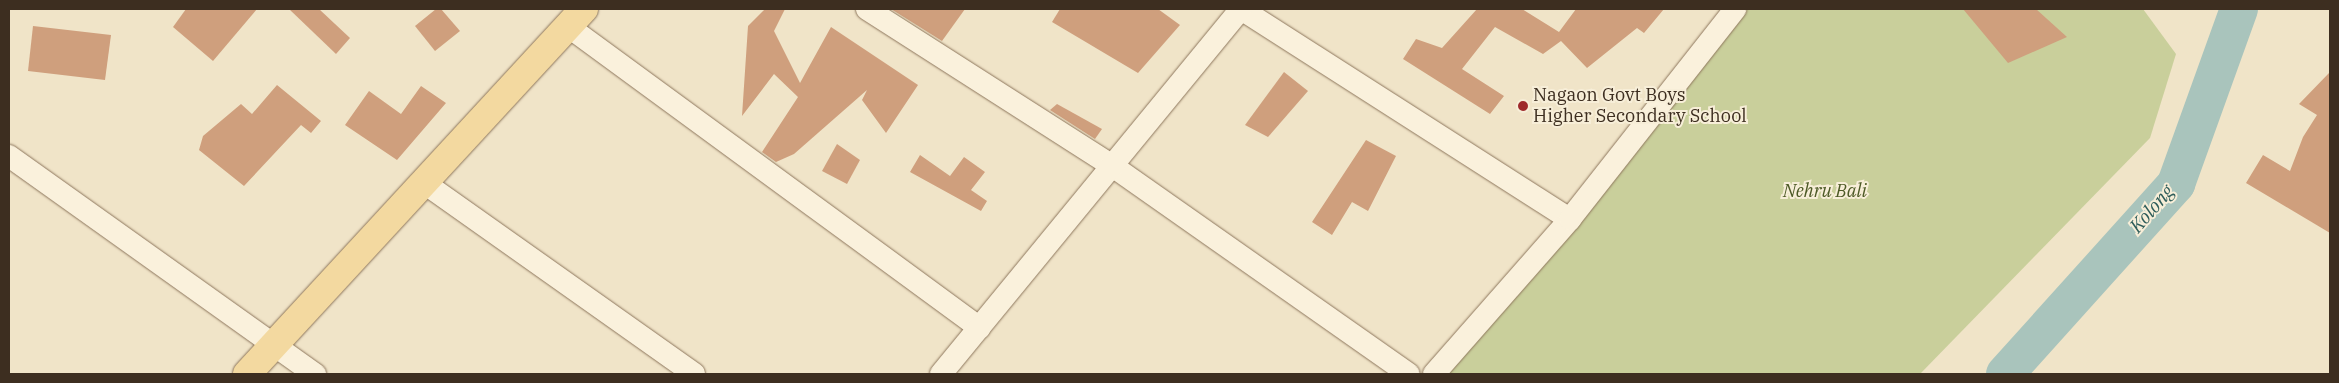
<!DOCTYPE html>
<style>
body{margin:0}
#map{position:relative;width:2339px;height:383px;overflow:hidden;background:#f0e4c8;font-family:"IBM Plex Serif",serif}
div>[style]{position:absolute}
.green>*{inset:0;background:#c9cf9b}
.river>*{height:38px;margin:-19px;padding:0 19px;transform-origin:19px;border-radius:19px;background:#a9c4bc}
.building>*{inset:0;background:#cf9f7d}
.roads{filter:drop-shadow(0 0 1px #8d765c) drop-shadow(0 0 1px #8d765c)}
.minor>*{height:22px;margin:-11px;padding:0 11px;transform-origin:11px;border-radius:11px;background:#faf1dc}
.major>*{height:28px;margin:-14px;padding:0 14px;transform-origin:14px;border-radius:14px;background:#f3d9a0}
.dots>*{width:14px;height:14px;translate:-50% -50%;box-sizing:border-box;border:2px solid #f7eed8;border-radius:50%}
span{translate:-50% -50%;white-space:nowrap;text-align:center;line-height:1.15;-webkit-text-stroke:4px #f7eed8;paint-order:stroke}
.poi-label{font-size:18px;color:#3d2e20}
.left{translate:0 -50%;text-align:left}
.park-label{font-size:18px;color:#4d5a26;font-style:italic}
.water-label{font-size:19px;color:#2f5d5a;font-style:italic}
.frame{position:absolute;inset:0;border:10px solid #3d2e20;pointer-events:none}
</style>
<div id="map">
<div class="green">
<i style="clip-path:polygon(1735px 9px,2143px 9px,2176px 54px,2150px 138px,1920px 374px,1434px 374px)"></i>
</div>
<div class="river">
<i style="left:2005px;top:374px;width:256px;rotate:-48deg"></i>
<i style="left:2176px;top:184px;width:186px;rotate:-70.2deg"></i>
</div>
<div class="building">
<i style="clip-path:polygon(186px 9px,257px 9px,213px 61px,173px 27px)"></i>
<i style="clip-path:polygon(289px 9px,319px 9px,350px 38px,336px 54px)"></i>
<i style="clip-path:polygon(436px 9px,441px 9px,460px 31px,435px 51px,415px 26px)"></i>
<i style="clip-path:polygon(765px 9px,785px 9px,774px 31px,800px 83px,831px 27px,918px 85px,886px 133px,862px 100px,867px 90px,794px 154px,776px 162px,762px 152px,798px 97px,774px 74px,742px 116px,748px 26px)"></i>
<i style="clip-path:polygon(891px 9px,965px 9px,942px 41px)"></i>
<i style="clip-path:polygon(1060px 9px,1158px 9px,1180px 25px,1138px 73px,1052px 22px)"></i>
<i style="clip-path:polygon(1477px 9px,1522px 9px,1559px 32px,1576px 9px,1664px 9px,1644px 33px,1637px 28px,1587px 68px,1561px 41px,1543px 54px,1495px 27px,1462px 69px,1504px 96px,1490px 114px,1403px 59px,1416px 39px,1442px 48px)"></i>
<i style="clip-path:polygon(1963px 9px,2036px 9px,2067px 37px,2008px 63px)"></i>
<i style="clip-path:polygon(33px 26px,111px 35px,105px 80px,28px 71px)"></i>
<i style="clip-path:polygon(1284px 72px,1308px 91px,1268px 137px,1245px 125px)"></i>
<i style="clip-path:polygon(2330px 72px,2330px 233px,2246px 183px,2263px 155px,2290px 171px,2303px 137px,2317px 115px,2299px 104px)"></i>
<i style="clip-path:polygon(277px 85px,321px 121px,311px 133px,301px 125px,244px 186px,199px 150px,203px 136px,241px 104px,252px 114px)"></i>
<i style="clip-path:polygon(421px 86px,446px 103px,397px 160px,345px 125px,369px 91px,401px 114px)"></i>
<i style="clip-path:polygon(1057px 104px,1102px 129px,1095px 139px,1050px 110px)"></i>
<i style="clip-path:polygon(1366px 140px,1396px 156px,1368px 211px,1352px 202px,1332px 235px,1312px 222px)"></i>
<i style="clip-path:polygon(837px 144px,860px 160px,847px 184px,822px 171px)"></i>
<i style="clip-path:polygon(920px 155px,950px 176px,964px 157px,985px 172px,971px 190px,987px 201px,981px 211px,910px 172px)"></i>
</div>
<div class="roads">
<div class="minor">
<i style="left:867px;top:9px;width:293px;rotate:32.6deg"></i>
<i style="left:1114px;top:167px;width:360px;rotate:35.1deg"></i>
<i style="left:1241px;top:9px;width:390px;rotate:32.6deg"></i>
<i style="left:569px;top:27px;width:509px;rotate:36.22deg"></i>
<i style="left:9px;top:156px;width:376px;rotate:35.5deg"></i>
<i style="left:423px;top:182px;width:332px;rotate:35.3deg"></i>
<i style="left:941px;top:374px;width:472px;rotate:-50.6deg"></i>
<i style="left:1434px;top:374px;width:206px;rotate:-48.7deg"></i>
<i style="left:1570px;top:219px;width:267px;rotate:-51.8deg"></i>
</div>
<div class="major">
<i style="left:247px;top:374px;width:497px;rotate:-47.3deg"></i>
</div>
</div>
<div class="dots">
<i style="left:1523px;top:106px;background:#9e2a2b"></i>
</div>
<div class="poi-label">
<span class="left" style="left:1533px;top:106px">Nagaon Govt Boys<br>Higher Secondary School</span>
</div>
<div class="park-label">
<span style="left:1825px;top:191px">Nehru Bali</span>
</div>
<div class="water-label">
<span style="left:2152px;top:209px;rotate:-49deg">Kolong</span>
</div>
<div class="frame"></div>
</div>
